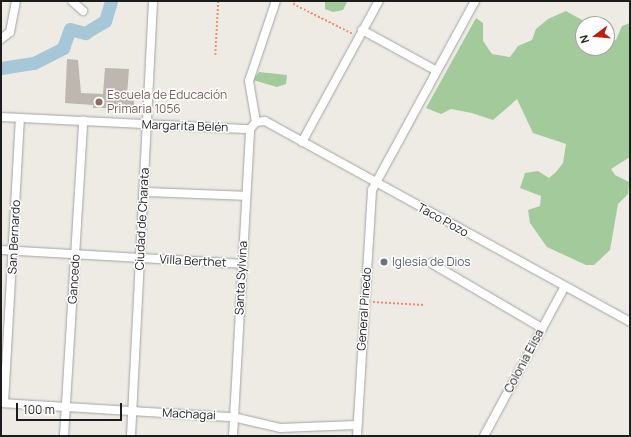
<!DOCTYPE html>
<meta charset="utf-8">
<style>
body{margin:0}
#map{position:relative;width:631px;height:437px;overflow:hidden;background:#edebe3;font-family:Manrope,sans-serif}
div>[style]{position:absolute}
.forest>*{inset:0;background:#a3ca9a}
.river>*{height:13px;margin:-6.5px;padding:0 6.5px;transform-origin:6.5px;border-radius:6.5px;background:#a6c7d8}
.building>*{inset:0;background:#bdb7b0}
.path>*{height:1.5px;margin-top:-0.75px;transform-origin:0;background:repeating-linear-gradient(90deg,#f08d71 0 2px,transparent 0 4px)}
.roads{filter:drop-shadow(0 0 1px #a3a3a3) drop-shadow(0 0 1px #a3a3a3)}
.minor>*{height:8px;margin:-4px;padding:0 4px;transform-origin:4px;border-radius:4px;background:#fff}
.dots>*{width:11px;height:11px;translate:-50% -50%;box-sizing:border-box;border:2px solid #fff;border-radius:50%}
span{translate:-50% -50%;white-space:nowrap;text-align:center;line-height:1.15;-webkit-text-stroke:3px #fff;paint-order:stroke}
.education-label{font-size:12px;color:#785e54}
.left{translate:0 -50%;text-align:left}
.street-label{font-size:12px;color:#1c1c1c}
.worship-label{font-size:12px;color:#5b616d}
.frame{position:absolute;inset:0;border:2px solid #1c1c1c;pointer-events:none}
.north{position:absolute;left:575px;top:16px;width:40px;height:40px;box-sizing:border-box;background:#fff;border:1px solid #a4a4a4;border-radius:50%;rotate:254deg;font-size:11px;font-weight:700;line-height:16px;text-align:center;color:#1c1c1c}
.north::after{content:'';display:block;margin:auto;width:14px;height:18px;background:#bc210d;clip-path:polygon(50% 0,100% 100%,50% 72%,0 100%)}
.scale{position:absolute;left:16px;top:403px;width:106px;height:18px;box-sizing:border-box;border:2px solid #1c1c1c;border-top:0;padding-left:5px;font-size:12px;line-height:14px;white-space:nowrap;color:#1c1c1c;-webkit-text-stroke:3px #fff;paint-order:stroke}
</style>
<div id="map">
<div class="forest">
<i style="clip-path:polygon(325px 1px,362px 1px,347px 2px,343px 10px,333px 12px,325px 9px)"></i>
<i style="clip-path:polygon(566px 11px,589px 24px,583px 24px,583px 48px,607px 48px,607px 41px,616px 40px,622px 26px,630px 23px,630px 157px,611px 169px,615px 175px,629px 182px,628px 194px,618px 204px,610px 250px,594px 265px,586px 265px,547px 247px,530px 223px,528px 210px,540px 206px,541px 196px,520px 188px,525px 173px,538px 171px,549px 178px,556px 172px,563px 163px,566px 144px,533px 133px,517px 99px,493px 120px,472px 113px,451px 109px,441px 114px,426px 108px,476px 18px,483px 23px,483px 41px,492px 54px,510px 57px,518px 46px,532px 40px,536px 29px,548px 19px)"></i>
<i style="clip-path:polygon(259px 72px,287px 75px,286px 84px,277px 87px,253px 80px)"></i>
</div>
<div class="river">
<i style="left:1px;top:68px;width:33px;rotate:-9deg"></i>
<i style="left:34px;top:63px;width:33px;rotate:-27deg"></i>
<i style="left:63px;top:48px;width:20px;rotate:-70deg"></i>
<i style="left:70px;top:29px;width:16px;rotate:15deg"></i>
<i style="left:85px;top:33px;width:23px;rotate:-31deg"></i>
<i style="left:105px;top:21px;width:21px;rotate:-73deg"></i>
</div>
<div class="building">
<i style="clip-path:polygon(67px 59px,78px 60px,81px 93px,103px 94px,105px 68px,129px 69px,127px 95px,134px 96px,134px 108px,93px 108px,93px 105px,65px 103px)"></i>
</div>
<div class="path">
<i style="left:295px;top:1px;width:4px;rotate:124deg"></i>
<i style="left:293px;top:4px;width:67px;rotate:26.6deg"></i>
<i style="left:215px;top:55px;width:54px;rotate:-86.8deg"></i>
<i style="left:373px;top:302px;width:51px;rotate:3.4deg"></i>
</div>
<div class="roads">
<div class="minor">
<i style="left:72px;top:1px;width:15px;rotate:42deg"></i>
<i style="left:362px;top:30px;width:85px;rotate:28.7deg"></i>
<i style="left:1px;top:39px;width:11px;rotate:-38deg"></i>
<i style="left:10px;top:32px;width:32px;rotate:-79deg"></i>
<i style="left:1px;top:117px;width:249px;rotate:2.8deg"></i>
<i style="left:256px;top:122px;width:9px;rotate:-6deg"></i>
<i style="left:265px;top:121px;width:417px;rotate:28.8deg"></i>
<i style="left:256px;top:122px;width:42px;rotate:-99.7deg"></i>
<i style="left:249px;top:81px;width:84px;rotate:-71.4deg"></i>
<i style="left:302px;top:142px;width:161px;rotate:-61.4deg"></i>
<i style="left:144px;top:192px;width:102px;rotate:2.2deg"></i>
<i style="left:1px;top:250px;width:241px;rotate:3.3deg"></i>
<i style="left:431px;top:263px;width:129px;rotate:30.4deg"></i>
<i style="left:1px;top:403px;width:232px;rotate:3.5deg"></i>
<i style="left:233px;top:417px;width:48px;rotate:13.2deg"></i>
<i style="left:280px;top:428px;width:77px;rotate:-2.2deg"></i>
<i style="left:4px;top:403px;width:285px;rotate:-86.8deg"></i>
<i style="left:64px;top:436px;width:316px;rotate:-86.5deg"></i>
<i style="left:131px;top:436px;width:436px;rotate:-87.1deg"></i>
<i style="left:233px;top:436px;width:307px;rotate:-86.8deg"></i>
<i style="left:250px;top:129px;width:9px;rotate:-49deg"></i>
<i style="left:357px;top:436px;width:246px;rotate:-86.5deg"></i>
<i style="left:372px;top:190px;width:215px;rotate:-61.4deg"></i>
<i style="left:484px;top:436px;width:170px;rotate:-61.6deg"></i>
</div>
</div>
<div class="dots">
<i style="left:99px;top:102px;background:#8d6e63"></i>
<i style="left:384px;top:262px;background:#6b7280"></i>
</div>
<div class="education-label">
<span class="left" style="left:107px;top:102px">Escuela de Educación<br>Primaria 1056</span>
</div>
<div class="street-label">
<span style="left:185px;top:126px;rotate:2deg">Margarita Belén</span>
<span style="left:142px;top:219px;rotate:-87deg">Ciudad de Charata</span>
<span style="left:443px;top:220px;rotate:29deg">Taco Pozo</span>
<span style="left:14px;top:237px;rotate:-87deg">San Bernardo</span>
<span style="left:193px;top:261px;rotate:3deg">Villa Berthet</span>
<span style="left:241px;top:278px;rotate:-87deg">Santa Sylvina</span>
<span style="left:74px;top:279px;rotate:-86deg">Gancedo</span>
<span style="left:364px;top:309px;rotate:-86deg">General Pinedo</span>
<span style="left:524px;top:361px;rotate:-62deg">Colonia Elisa</span>
<span style="left:189px;top:414px;rotate:3deg">Machagai</span>
</div>
<div class="worship-label">
<span class="left" style="left:392px;top:262px">Iglesia de Dios</span>
</div>
<div class="frame"></div>
<div class="north">N</div>
<div class="scale">100 m</div>
</div>
